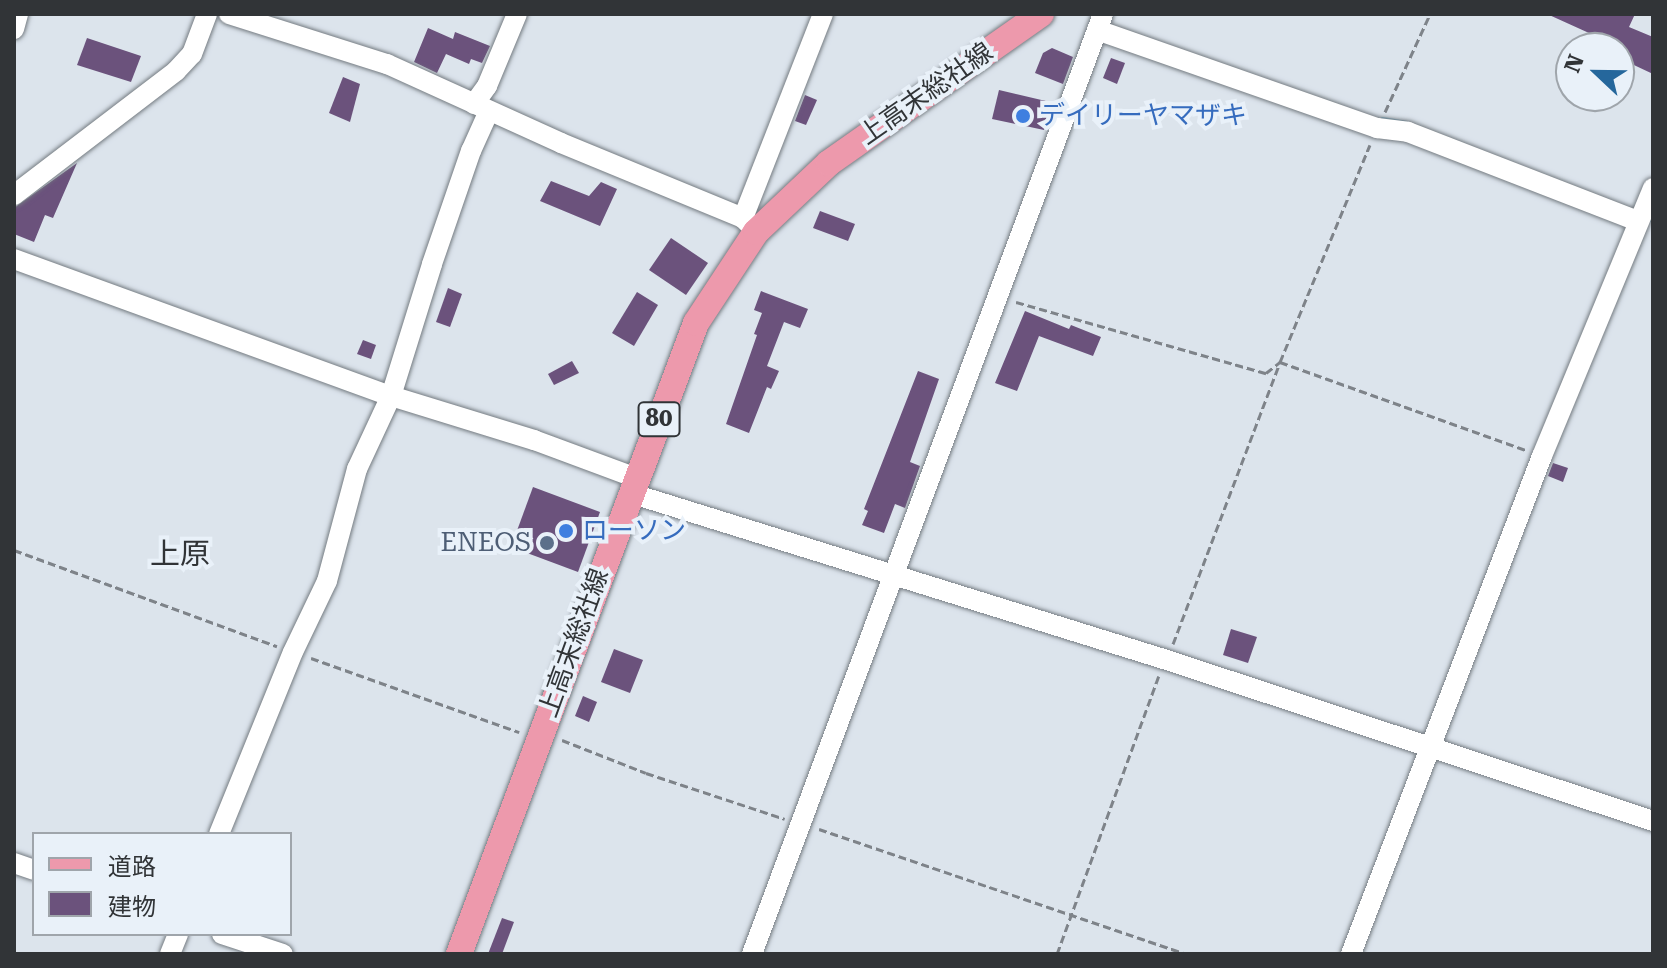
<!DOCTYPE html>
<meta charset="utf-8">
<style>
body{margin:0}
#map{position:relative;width:1667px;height:968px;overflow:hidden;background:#dce4ec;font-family:"Roboto Serif","Noto Sans JP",serif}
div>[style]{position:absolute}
.stream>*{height:5px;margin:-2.5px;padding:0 2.5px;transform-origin:2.5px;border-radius:2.5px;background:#7eb8d3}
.building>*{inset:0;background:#6b527c}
.path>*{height:3px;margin-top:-1.5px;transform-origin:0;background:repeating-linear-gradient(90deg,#7e8389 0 8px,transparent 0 12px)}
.roads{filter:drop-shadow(0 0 2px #747b81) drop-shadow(0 0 2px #747b81)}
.minor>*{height:20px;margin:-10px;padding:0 10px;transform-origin:10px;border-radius:10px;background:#fff}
.major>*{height:26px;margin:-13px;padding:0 13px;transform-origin:13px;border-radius:13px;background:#ed99ac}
.dots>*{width:22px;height:22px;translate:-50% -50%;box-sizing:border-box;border:4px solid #e9f1f9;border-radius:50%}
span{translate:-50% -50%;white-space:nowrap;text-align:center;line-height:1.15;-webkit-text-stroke:8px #e9f1f9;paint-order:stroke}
.shield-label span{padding:2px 6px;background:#e9f1f9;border:2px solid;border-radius:6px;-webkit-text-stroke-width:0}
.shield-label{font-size:24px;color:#313437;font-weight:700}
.street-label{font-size:26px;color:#313437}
.shop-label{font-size:26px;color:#366cbe}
.left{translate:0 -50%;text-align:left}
.service-label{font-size:26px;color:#4e5e75}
.right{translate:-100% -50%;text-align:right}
.quarter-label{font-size:30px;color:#313437}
.frame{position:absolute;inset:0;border:16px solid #313437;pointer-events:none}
.legend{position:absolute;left:32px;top:832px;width:260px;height:104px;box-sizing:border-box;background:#e9f1f9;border:2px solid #9fa5ab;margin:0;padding:10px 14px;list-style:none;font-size:24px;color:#313437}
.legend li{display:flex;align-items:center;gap:16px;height:40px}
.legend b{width:40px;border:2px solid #9fa5ab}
.north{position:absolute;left:1555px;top:32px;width:80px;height:80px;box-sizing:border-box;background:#e9f1f9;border:2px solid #9fa5ab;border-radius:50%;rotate:292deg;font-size:22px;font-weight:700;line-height:32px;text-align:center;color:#313437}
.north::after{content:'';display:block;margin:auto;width:28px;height:36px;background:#25679c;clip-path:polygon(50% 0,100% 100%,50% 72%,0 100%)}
</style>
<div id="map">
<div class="stream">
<i style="left:1382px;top:119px;width:25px;rotate:9deg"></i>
<i style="left:1652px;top:220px;width:1px;rotate:45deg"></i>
</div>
<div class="building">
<i style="clip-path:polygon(1547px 14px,1635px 14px,1629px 27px,1653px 37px,1653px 74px,1619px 58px,1619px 48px,1597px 48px,1585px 43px,1589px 33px)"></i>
<i style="clip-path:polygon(428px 28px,453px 39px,455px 32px,490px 46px,482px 63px,471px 59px,469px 64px,446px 54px,437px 73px,414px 62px)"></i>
<i style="clip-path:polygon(87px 38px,141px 56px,131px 82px,77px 65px)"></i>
<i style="clip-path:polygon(1052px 48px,1073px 57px,1063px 84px,1035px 73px,1043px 53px)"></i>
<i style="clip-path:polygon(1111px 58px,1125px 63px,1117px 84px,1103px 78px)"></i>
<i style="clip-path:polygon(343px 77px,360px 84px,350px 122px,329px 113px)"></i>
<i style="clip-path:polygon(999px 90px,1050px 102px,1044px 130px,992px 119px)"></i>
<i style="clip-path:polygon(805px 95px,817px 100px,806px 125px,795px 121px)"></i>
<i style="clip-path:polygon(77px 163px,53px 218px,45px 215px,34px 242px,14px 234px,14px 208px)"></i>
<i style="clip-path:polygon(551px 181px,589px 196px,601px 182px,617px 189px,600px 226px,540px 201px)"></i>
<i style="clip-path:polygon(820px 211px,855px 224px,848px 241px,813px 228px)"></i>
<i style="clip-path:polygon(671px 238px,708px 263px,686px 295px,649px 270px)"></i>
<i style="clip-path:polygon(448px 288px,462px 294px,450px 327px,436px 322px)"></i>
<i style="clip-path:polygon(761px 291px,808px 309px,800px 328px,784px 322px,767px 366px,779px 371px,771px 389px,767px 387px,749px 433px,726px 424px,757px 335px,754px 334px,762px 313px,754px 310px)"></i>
<i style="clip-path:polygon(637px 292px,658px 305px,634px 346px,612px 333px)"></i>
<i style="clip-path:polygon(1025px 311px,1069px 329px,1071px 325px,1101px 337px,1093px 356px,1039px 336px,1017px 391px,995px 383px)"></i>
<i style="clip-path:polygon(363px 340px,376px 345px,371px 359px,357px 354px)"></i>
<i style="clip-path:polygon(572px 361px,579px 373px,554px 385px,548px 374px)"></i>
<i style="clip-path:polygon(918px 371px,939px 379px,910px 462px,920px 466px,905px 508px,895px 504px,884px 533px,862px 525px,868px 511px,864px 509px)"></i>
<i style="clip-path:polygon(1553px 463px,1568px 468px,1563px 482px,1548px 476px)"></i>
<i style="clip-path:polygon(533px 487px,600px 512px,578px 572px,511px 547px)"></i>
<i style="clip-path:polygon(1231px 629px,1257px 637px,1248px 663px,1223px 655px)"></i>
<i style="clip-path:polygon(614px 649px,643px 660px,630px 693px,601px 682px)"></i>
<i style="clip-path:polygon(583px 696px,597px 702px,589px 722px,575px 716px)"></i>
<i style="clip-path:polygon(502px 918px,514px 922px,502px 954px,488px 954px)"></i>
</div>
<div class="path">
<i style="left:1385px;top:112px;width:108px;rotate:-65.3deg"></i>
<i style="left:1016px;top:302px;width:260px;rotate:15.9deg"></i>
<i style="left:1266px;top:373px;width:18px;rotate:-38deg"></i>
<i style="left:1280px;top:362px;width:261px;rotate:19.7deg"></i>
<i style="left:14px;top:550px;width:280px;rotate:20.1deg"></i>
<i style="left:1173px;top:644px;width:302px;rotate:-69.2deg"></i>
<i style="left:1280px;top:362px;width:235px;rotate:-67.5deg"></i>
<i style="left:311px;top:658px;width:221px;rotate:19.6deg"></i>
<i style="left:562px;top:740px;width:90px;rotate:21.4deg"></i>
<i style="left:646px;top:773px;width:146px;rotate:18.3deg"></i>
<i style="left:819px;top:829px;width:388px;rotate:18.8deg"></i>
<i style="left:1057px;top:954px;width:296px;rotate:-69.9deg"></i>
</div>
<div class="roads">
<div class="minor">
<i style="left:229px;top:14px;width:166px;rotate:17.6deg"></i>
<i style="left:387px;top:64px;width:191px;rotate:24.4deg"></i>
<i style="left:561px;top:143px;width:197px;rotate:22.4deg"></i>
<i style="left:14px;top:29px;width:16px;rotate:-75deg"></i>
<i style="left:1097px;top:30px;width:297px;rotate:19.3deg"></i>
<i style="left:1377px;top:128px;width:31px;rotate:7deg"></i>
<i style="left:1408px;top:132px;width:247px;rotate:21.2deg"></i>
<i style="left:474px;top:104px;width:22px;rotate:-54deg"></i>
<i style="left:487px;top:86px;width:78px;rotate:-67.4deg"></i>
<i style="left:14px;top:195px;width:204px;rotate:-37.4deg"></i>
<i style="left:176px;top:71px;width:23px;rotate:-47deg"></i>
<i style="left:192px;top:54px;width:43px;rotate:-69.4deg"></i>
<i style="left:751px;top:226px;width:11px;rotate:-135deg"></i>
<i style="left:743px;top:218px;width:219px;rotate:-68.6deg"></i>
<i style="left:14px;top:259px;width:401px;rotate:20deg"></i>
<i style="left:391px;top:396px;width:150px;rotate:17.1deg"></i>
<i style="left:534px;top:440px;width:109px;rotate:20.4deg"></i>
<i style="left:630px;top:493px;width:562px;rotate:17.28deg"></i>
<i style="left:1167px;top:660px;width:512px;rotate:18.33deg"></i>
<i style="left:219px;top:834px;width:196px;rotate:-67.9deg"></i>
<i style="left:293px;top:652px;width:79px;rotate:-64.4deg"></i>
<i style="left:327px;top:581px;width:116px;rotate:-75deg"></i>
<i style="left:357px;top:469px;width:81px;rotate:-65deg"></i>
<i style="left:391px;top:396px;width:138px;rotate:-72.7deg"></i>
<i style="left:432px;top:264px;width:120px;rotate:-71deg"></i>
<i style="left:471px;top:151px;width:44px;rotate:-65.8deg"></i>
<i style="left:14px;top:863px;width:21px;rotate:19deg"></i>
<i style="left:222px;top:934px;width:64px;rotate:18.2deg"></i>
<i style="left:170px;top:954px;width:22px;rotate:-68deg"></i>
<i style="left:752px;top:954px;width:1003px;rotate:-69.52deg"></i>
<i style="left:1351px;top:954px;width:533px;rotate:-69.02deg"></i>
<i style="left:1542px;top:456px;width:290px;rotate:-67.5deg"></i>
</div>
<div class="major">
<i style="left:459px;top:954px;width:674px;rotate:-69.41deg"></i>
<i style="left:696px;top:323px;width:109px;rotate:-56.6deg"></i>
<i style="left:756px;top:232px;width:100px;rotate:-43.4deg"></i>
<i style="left:829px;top:163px;width:259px;rotate:-35.1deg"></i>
</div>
</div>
<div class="dots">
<i style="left:1023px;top:116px;background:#3f7fe0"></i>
<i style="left:566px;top:531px;background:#3f7fe0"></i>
<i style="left:547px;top:543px;background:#5c6f8a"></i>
</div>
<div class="shield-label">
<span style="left:659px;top:419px">80</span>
</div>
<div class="street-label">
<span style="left:926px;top:94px;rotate:-35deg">上高末総社線</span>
<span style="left:574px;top:643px;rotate:-70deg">上高末総社線</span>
</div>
<div class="shop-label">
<span class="left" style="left:1039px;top:116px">デイリーヤマザキ</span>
<span class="left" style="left:582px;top:531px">ローソン</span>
</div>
<div class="service-label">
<span class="right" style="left:531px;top:543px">ENEOS</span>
</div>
<div class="quarter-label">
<span style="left:180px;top:554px">上原</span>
</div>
<div class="frame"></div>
<ul class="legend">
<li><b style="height:10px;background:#ed99ac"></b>道路</li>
<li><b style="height:22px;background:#6b527c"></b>建物</li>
</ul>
<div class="north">N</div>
</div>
